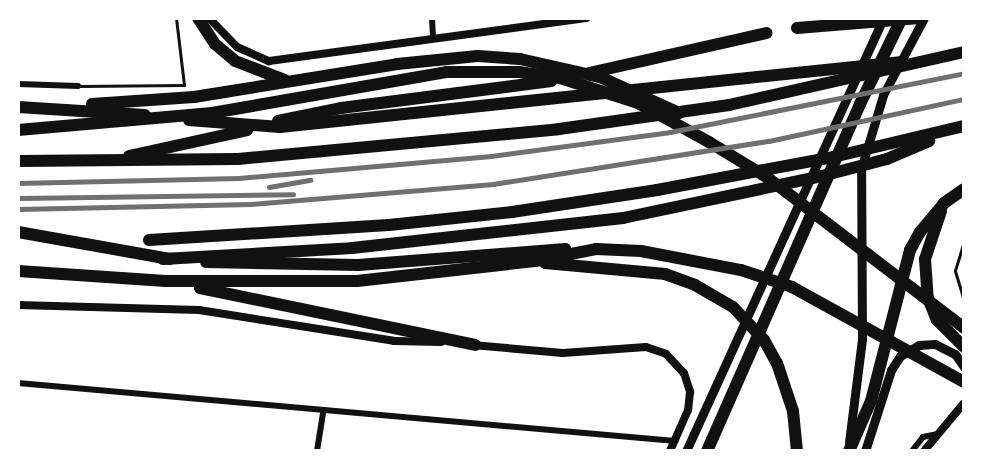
<!DOCTYPE html>
<style>
body{margin:0}
#map{position:relative;width:982px;height:469px;overflow:hidden;background:#fff;font-family:"Work Sans",sans-serif}
div>[style]{position:absolute}
.service>*{height:3px;margin:-1.5px;padding:0 1.5px;transform-origin:1.5px;border-radius:1.5px;background:#111}
.minor>*{height:6px;margin:-3px;padding:0 3px;transform-origin:3px;border-radius:3px;background:#111}
.tertiary>*{height:8px;margin:-4px;padding:0 4px;transform-origin:4px;border-radius:4px;background:#111}
.secondary>*{height:9px;margin:-4.5px;padding:0 4.5px;transform-origin:4.5px;border-radius:4.5px;background:#111}
.motorway>*{height:12px;margin:-6px;padding:0 6px;transform-origin:6px;border-radius:6px;background:#111}
.rail>*{height:4.5px;margin:-2.25px;padding:0 2.25px;transform-origin:2.25px;border-radius:2.25px;background:#707070}
span{translate:-50% -50%;white-space:nowrap;text-align:center;line-height:1.15;-webkit-text-stroke:6px #fff;paint-order:stroke}
.frame{position:absolute;inset:0;border:20px solid #fff;pointer-events:none}
</style>
<div id="map">
<div class="service">
<i style="left:79px;top:86px;width:105px;rotate:-0.5deg"></i>
<i style="left:184px;top:85px;width:67px;rotate:-96.8deg"></i>
<i style="left:964px;top:241px;width:31px;rotate:107deg"></i>
<i style="left:955px;top:271px;width:30px;rotate:73deg"></i>
</div>
<div class="minor">
<i style="left:432px;top:18px;width:21px;rotate:87deg"></i>
<i style="left:18px;top:84px;width:60px;rotate:1.9deg"></i>
<i style="left:18px;top:383px;width:660px;rotate:5.04deg"></i>
<i style="left:317px;top:451px;width:39px;rotate:-81deg"></i>
<i style="left:912px;top:451px;width:18px;rotate:-52deg"></i>
<i style="left:923px;top:437px;width:14px;rotate:-12deg"></i>
</div>
<div class="tertiary">
<i style="left:209px;top:18px;width:40px;rotate:46deg"></i>
<i style="left:237px;top:47px;width:35px;rotate:24deg"></i>
<i style="left:269px;top:61px;width:320px;rotate:-7.7deg"></i>
<i style="left:18px;top:305px;width:181px;rotate:1.6deg"></i>
<i style="left:199px;top:310px;width:197px;rotate:9deg"></i>
<i style="left:394px;top:341px;width:47px;rotate:1.2deg"></i>
<i style="left:472px;top:345px;width:91px;rotate:5deg"></i>
<i style="left:563px;top:353px;width:83px;rotate:-4.1deg"></i>
<i style="left:646px;top:347px;width:21px;rotate:19deg"></i>
<i style="left:666px;top:354px;width:26px;rotate:47deg"></i>
<i style="left:684px;top:373px;width:20px;rotate:72deg"></i>
<i style="left:690px;top:392px;width:18px;rotate:96deg"></i>
<i style="left:688px;top:410px;width:45px;rotate:113.7deg"></i>
<i style="left:924px;top:451px;width:62px;rotate:-50.2deg"></i>
</div>
<div class="secondary">
<i style="left:849px;top:442px;width:104px;rotate:-82.8deg"></i>
<i style="left:862px;top:339px;width:170px;rotate:-90.3deg"></i>
<i style="left:861px;top:169px;width:77px;rotate:-73.4deg"></i>
<i style="left:883px;top:95px;width:87px;rotate:-62deg"></i>
<i style="left:686px;top:451px;width:476px;rotate:-65.5deg"></i>
<i style="left:865px;top:451px;width:85px;rotate:-72.2deg"></i>
<i style="left:891px;top:370px;width:17px;rotate:-57deg"></i>
<i style="left:900px;top:356px;width:22px;rotate:-30deg"></i>
<i style="left:919px;top:345px;width:16px;rotate:-4deg"></i>
<i style="left:935px;top:344px;width:22px;rotate:27deg"></i>
<i style="left:955px;top:354px;width:16px;rotate:55deg"></i>
</div>
<div class="motorway">
<i style="left:198px;top:18px;width:31px;rotate:57deg"></i>
<i style="left:215px;top:44px;width:26px;rotate:40deg"></i>
<i style="left:235px;top:61px;width:53px;rotate:20.8deg"></i>
<i style="left:797px;top:28px;width:123px;rotate:-4.6deg"></i>
<i style="left:589px;top:73px;width:182px;rotate:-12.7deg"></i>
<i style="left:92px;top:104px;width:102px;rotate:-3.9deg"></i>
<i style="left:194px;top:97px;width:206px;rotate:-9.2deg"></i>
<i style="left:397px;top:64px;width:81px;rotate:-5.6deg"></i>
<i style="left:478px;top:56px;width:42px;rotate:4.1deg"></i>
<i style="left:520px;top:59px;width:82px;rotate:12.7deg"></i>
<i style="left:600px;top:77px;width:87px;rotate:24.5deg"></i>
<i style="left:18px;top:107px;width:127px;rotate:3.6deg"></i>
<i style="left:189px;top:120px;width:91px;rotate:4.4deg"></i>
<i style="left:280px;top:127px;width:623px;rotate:-5.98deg"></i>
<i style="left:278px;top:121px;width:64px;rotate:-11.7deg"></i>
<i style="left:341px;top:108px;width:212px;rotate:-7.3deg"></i>
<i style="left:18px;top:130px;width:195px;rotate:-5deg"></i>
<i style="left:212px;top:113px;width:239px;rotate:-9.9deg"></i>
<i style="left:447px;top:72px;width:72px"></i>
<i style="left:519px;top:72px;width:41px;rotate:8.3deg"></i>
<i style="left:560px;top:78px;width:82px;rotate:17.8deg"></i>
<i style="left:638px;top:103px;width:81px;rotate:28.8deg"></i>
<i style="left:709px;top:142px;width:69px;rotate:31.4deg"></i>
<i style="left:768px;top:178px;width:247px;rotate:37.4deg"></i>
<i style="left:129px;top:156px;width:121px;rotate:-12.4deg"></i>
<i style="left:18px;top:161px;width:220px;rotate:-0.5deg"></i>
<i style="left:238px;top:159px;width:322px;rotate:-5.3deg"></i>
<i style="left:559px;top:129px;width:172px;rotate:-8deg"></i>
<i style="left:729px;top:105px;width:241px;rotate:-12.7deg"></i>
<i style="left:941px;top:211px;width:51px;rotate:108.4deg"></i>
<i style="left:925px;top:259px;width:39px;rotate:86deg"></i>
<i style="left:928px;top:298px;width:24px;rotate:68deg"></i>
<i style="left:937px;top:320px;width:38px;rotate:45deg"></i>
<i style="left:18px;top:232px;width:154px;rotate:10.1deg"></i>
<i style="left:149px;top:240px;width:240px;rotate:-3.6deg"></i>
<i style="left:389px;top:225px;width:124px;rotate:-6deg"></i>
<i style="left:512px;top:212px;width:147px;rotate:-8.6deg"></i>
<i style="left:657px;top:190px;width:179px;rotate:-10.6deg"></i>
<i style="left:833px;top:157px;width:135px;rotate:-13.3deg"></i>
<i style="left:163px;top:259px;width:189px;rotate:-3.3deg"></i>
<i style="left:352px;top:248px;width:273px;rotate:-6.3deg"></i>
<i style="left:623px;top:218px;width:203px;rotate:-11.9deg"></i>
<i style="left:822px;top:176px;width:67px;rotate:-14.7deg"></i>
<i style="left:887px;top:159px;width:46px;rotate:-23.2deg"></i>
<i style="left:206px;top:262px;width:152px;rotate:1.1deg"></i>
<i style="left:358px;top:265px;width:208px;rotate:-4.4deg"></i>
<i style="left:545px;top:263px;width:121px;rotate:5.2deg"></i>
<i style="left:665px;top:274px;width:32px;rotate:20deg"></i>
<i style="left:695px;top:285px;width:44px;rotate:30.1deg"></i>
<i style="left:733px;top:307px;width:45px;rotate:46.8deg"></i>
<i style="left:764px;top:340px;width:26px;rotate:61deg"></i>
<i style="left:777px;top:363px;width:51px;rotate:71.6deg"></i>
<i style="left:793px;top:411px;width:40px;rotate:84.3deg"></i>
<i style="left:18px;top:271px;width:148px;rotate:3.9deg"></i>
<i style="left:166px;top:281px;width:191px"></i>
<i style="left:357px;top:281px;width:179px;rotate:-6.4deg"></i>
<i style="left:535px;top:261px;width:62px;rotate:-11.1deg"></i>
<i style="left:596px;top:249px;width:45px;rotate:2.5deg"></i>
<i style="left:641px;top:251px;width:102px;rotate:10.8deg"></i>
<i style="left:741px;top:270px;width:54px;rotate:18.4deg"></i>
<i style="left:792px;top:287px;width:196px;rotate:28.9deg"></i>
<i style="left:200px;top:288px;width:281px;rotate:11.7deg"></i>
<i style="left:707px;top:451px;width:379px;rotate:-66.2deg"></i>
<i style="left:860px;top:104px;width:96px;rotate:-64deg"></i>
<i style="left:849px;top:451px;width:55px;rotate:-66.3deg"></i>
<i style="left:871px;top:401px;width:156px;rotate:-75.5deg"></i>
<i style="left:910px;top:250px;width:21px;rotate:-61deg"></i>
<i style="left:920px;top:232px;width:38px;rotate:-50deg"></i>
<i style="left:944px;top:203px;width:24px;rotate:-35deg"></i>
</div>
<div class="rail">
<i style="left:18px;top:183px;width:221px;rotate:-1.3deg"></i>
<i style="left:239px;top:178px;width:253px;rotate:-5deg"></i>
<i style="left:491px;top:156px;width:181px;rotate:-7.6deg"></i>
<i style="left:670px;top:132px;width:300px;rotate:-11.3deg"></i>
<i style="left:269px;top:187px;width:42px;rotate:-9.7deg"></i>
<i style="left:20px;top:198px;width:273px;rotate:-0.8deg"></i>
<i style="left:18px;top:209px;width:233px;rotate:-1.2deg"></i>
<i style="left:251px;top:204px;width:243px;rotate:-4.7deg"></i>
<i style="left:493px;top:184px;width:279px;rotate:-8.9deg"></i>
<i style="left:769px;top:141px;width:199px;rotate:-12.2deg"></i>
</div>
<div class="frame"></div>
</div>
